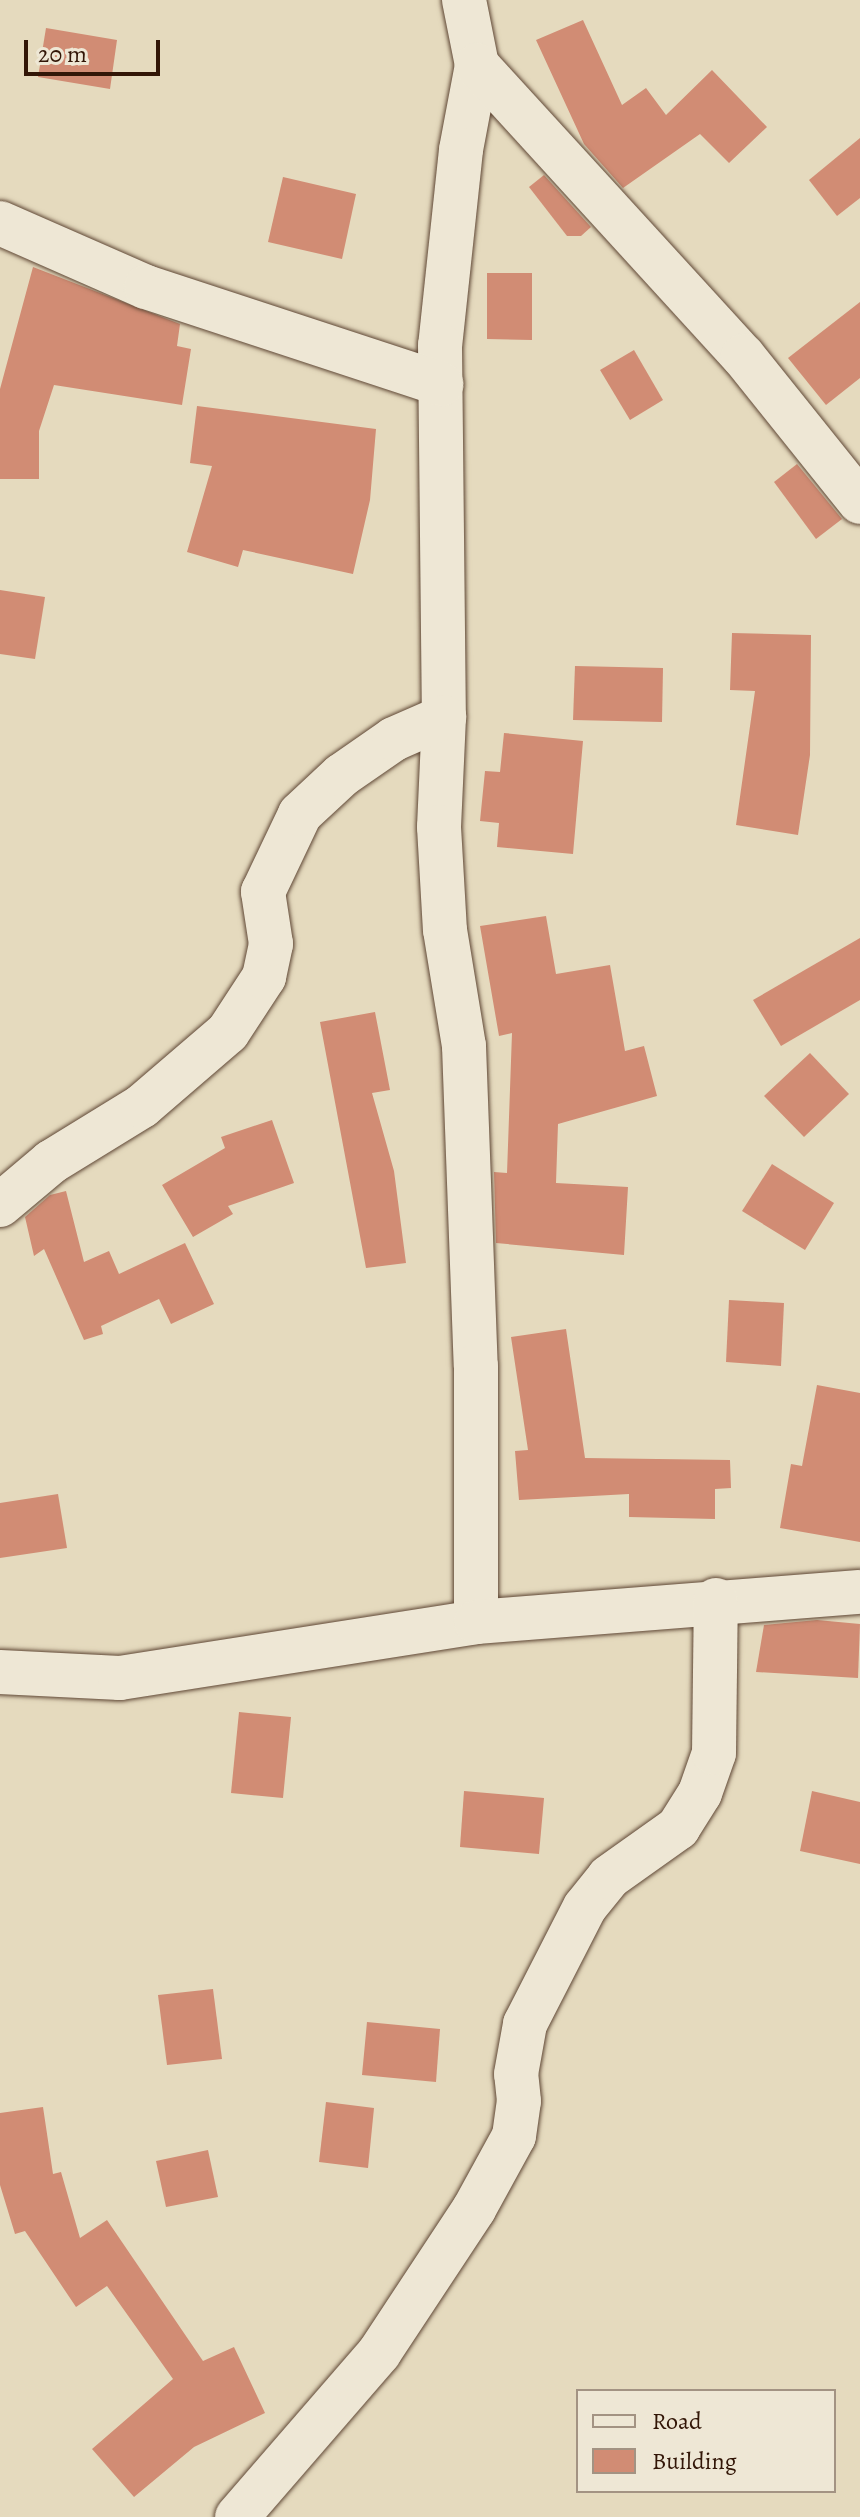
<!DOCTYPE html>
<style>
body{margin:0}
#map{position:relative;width:860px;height:2517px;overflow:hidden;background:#e5dabe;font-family:Alegreya,serif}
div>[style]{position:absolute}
.building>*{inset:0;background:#d18c74}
.roads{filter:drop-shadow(0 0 2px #5f4735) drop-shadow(0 0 2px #5f4735)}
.minor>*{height:44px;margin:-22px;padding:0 22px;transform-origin:22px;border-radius:22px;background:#eee7d5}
span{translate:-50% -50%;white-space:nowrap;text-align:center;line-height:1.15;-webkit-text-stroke:6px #eee7d5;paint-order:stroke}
.legend{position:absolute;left:576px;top:2389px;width:260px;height:104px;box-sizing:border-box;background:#eee7d5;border:2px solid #a39383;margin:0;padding:10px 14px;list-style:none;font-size:24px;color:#321607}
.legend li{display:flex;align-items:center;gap:16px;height:40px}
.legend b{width:40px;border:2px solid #a39383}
.scale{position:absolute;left:24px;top:40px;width:136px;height:36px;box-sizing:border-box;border:4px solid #321607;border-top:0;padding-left:10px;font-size:24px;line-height:28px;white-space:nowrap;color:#321607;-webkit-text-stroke:6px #eee7d5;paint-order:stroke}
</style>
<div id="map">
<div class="building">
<i style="clip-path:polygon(583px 20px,622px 105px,646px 88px,666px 115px,712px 70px,767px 127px,729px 163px,700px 134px,623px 188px,584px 144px,536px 40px)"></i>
<i style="clip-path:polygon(46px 28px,117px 40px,110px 89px,38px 77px)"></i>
<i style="clip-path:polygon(860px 138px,860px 198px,837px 216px,809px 180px)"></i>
<i style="clip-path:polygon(544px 175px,591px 227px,581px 236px,567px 236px,529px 187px)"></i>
<i style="clip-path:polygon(283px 177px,356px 194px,342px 259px,268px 242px)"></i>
<i style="clip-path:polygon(33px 267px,180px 324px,177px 346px,191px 349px,182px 405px,54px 385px,39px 431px,39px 479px,0 479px,0 389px)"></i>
<i style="clip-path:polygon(487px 273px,532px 273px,532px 340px,487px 339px)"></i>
<i style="clip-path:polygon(860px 302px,860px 378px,826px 405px,788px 358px)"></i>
<i style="clip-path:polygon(634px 350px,663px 400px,630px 420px,600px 370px)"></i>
<i style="clip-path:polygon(197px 406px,376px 429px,370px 500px,353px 574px,243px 550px,238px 567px,187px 552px,212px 466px,190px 463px)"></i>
<i style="clip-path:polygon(797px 464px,842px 519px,816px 539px,774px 482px)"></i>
<i style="clip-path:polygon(0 590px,45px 597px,35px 659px,0 654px)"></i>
<i style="clip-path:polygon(732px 633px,811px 635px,810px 755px,798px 835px,736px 825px,755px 691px,730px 690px)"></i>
<i style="clip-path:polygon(575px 666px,663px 668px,662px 722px,573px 720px)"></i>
<i style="clip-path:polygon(504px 733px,583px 741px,573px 854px,497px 847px,499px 823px,480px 821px,485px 771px,500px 772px)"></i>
<i style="clip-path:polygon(546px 916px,556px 974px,610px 965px,625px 1051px,644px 1046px,657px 1096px,558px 1124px,556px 1183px,628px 1187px,624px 1255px,496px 1243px,494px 1172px,507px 1173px,512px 1033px,499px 1036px,480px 926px)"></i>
<i style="clip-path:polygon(860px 938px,860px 1000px,781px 1046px,753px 1000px)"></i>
<i style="clip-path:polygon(375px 1012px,390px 1090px,372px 1093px,394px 1171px,406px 1263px,366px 1268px,320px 1022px)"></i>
<i style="clip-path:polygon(810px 1053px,849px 1094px,804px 1137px,764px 1096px)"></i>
<i style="clip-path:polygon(272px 1120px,294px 1183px,228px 1206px,233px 1214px,193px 1237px,162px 1185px,225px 1148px,221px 1137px)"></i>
<i style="clip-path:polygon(772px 1164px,834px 1203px,805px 1250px,742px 1211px)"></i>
<i style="clip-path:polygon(66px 1191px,84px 1262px,109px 1251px,119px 1274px,185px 1243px,214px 1304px,171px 1324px,159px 1299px,101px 1326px,103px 1334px,84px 1340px,44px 1249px,34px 1256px,25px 1217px,50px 1195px)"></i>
<i style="clip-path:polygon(729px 1300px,784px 1303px,781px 1366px,726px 1362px)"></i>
<i style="clip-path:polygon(566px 1329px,585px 1458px,730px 1460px,731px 1488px,715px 1489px,715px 1519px,629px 1517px,629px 1494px,519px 1500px,515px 1451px,528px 1450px,511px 1337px)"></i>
<i style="clip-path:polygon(817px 1385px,860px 1393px,860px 1542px,780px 1528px,791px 1464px,802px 1466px)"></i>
<i style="clip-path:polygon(58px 1494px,67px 1548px,0 1558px,0 1503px)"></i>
<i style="clip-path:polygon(817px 1620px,860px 1624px,858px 1678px,756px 1672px,764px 1625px)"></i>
<i style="clip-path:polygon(239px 1712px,291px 1717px,283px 1798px,231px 1793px)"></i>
<i style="clip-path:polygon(464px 1791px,544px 1798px,539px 1854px,460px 1847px)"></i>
<i style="clip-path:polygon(812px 1791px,860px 1802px,860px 1864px,800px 1851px)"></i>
<i style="clip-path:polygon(213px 1989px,222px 2059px,167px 2065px,158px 1995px)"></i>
<i style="clip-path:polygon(367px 2022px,440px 2029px,436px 2082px,362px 2075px)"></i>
<i style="clip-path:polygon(326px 2102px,374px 2108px,368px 2168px,319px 2162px)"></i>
<i style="clip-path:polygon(43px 2107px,53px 2174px,61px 2172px,80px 2238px,107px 2220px,203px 2361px,234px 2347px,265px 2413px,194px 2447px,134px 2497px,92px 2449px,173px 2379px,107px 2286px,76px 2307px,25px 2231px,15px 2234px,0 2185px,0 2113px)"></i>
<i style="clip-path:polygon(208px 2150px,218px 2197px,166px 2207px,156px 2161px)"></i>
</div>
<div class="roads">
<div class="minor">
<i style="left:464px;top:0;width:66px;rotate:78.7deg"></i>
<i style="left:477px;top:65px;width:86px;rotate:100.7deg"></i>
<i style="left:461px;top:150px;width:196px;rotate:96.1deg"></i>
<i style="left:440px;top:345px;width:372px;rotate:89.4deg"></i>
<i style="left:444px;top:717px;width:110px;rotate:92.6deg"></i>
<i style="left:439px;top:827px;width:103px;rotate:86.7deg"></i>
<i style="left:445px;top:930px;width:118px;rotate:80.7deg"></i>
<i style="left:464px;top:1046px;width:320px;rotate:87.9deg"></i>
<i style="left:476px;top:1366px;width:256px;rotate:90deg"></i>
<i style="left:477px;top:65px;width:394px;rotate:47.6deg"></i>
<i style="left:743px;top:356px;width:187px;rotate:51.3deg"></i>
<i style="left:0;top:223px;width:159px;rotate:23.7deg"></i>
<i style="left:146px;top:287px;width:311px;rotate:18.2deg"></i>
<i style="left:0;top:1205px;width:67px;rotate:-40.1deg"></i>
<i style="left:51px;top:1162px;width:107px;rotate:-31.6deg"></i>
<i style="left:142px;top:1106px;width:113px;rotate:-40.7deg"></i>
<i style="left:228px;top:1032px;width:66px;rotate:-56.8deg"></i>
<i style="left:264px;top:977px;width:34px;rotate:-78deg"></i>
<i style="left:271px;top:944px;width:53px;rotate:-98.7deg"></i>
<i style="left:263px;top:892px;width:86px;rotate:-64.6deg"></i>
<i style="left:300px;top:814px;width:57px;rotate:-42.9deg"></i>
<i style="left:342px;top:775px;width:63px;rotate:-34.7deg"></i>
<i style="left:394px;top:739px;width:55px;rotate:-23.7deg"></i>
<i style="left:0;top:1672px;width:120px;rotate:2.9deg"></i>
<i style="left:120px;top:1678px;width:360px;rotate:-8.9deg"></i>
<i style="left:476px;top:1622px;width:385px;rotate:-4.5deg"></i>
<i style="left:237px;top:2517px;width:217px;rotate:-49.1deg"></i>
<i style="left:379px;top:2353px;width:173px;rotate:-56.6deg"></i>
<i style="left:474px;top:2209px;width:83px;rotate:-61.3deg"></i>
<i style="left:514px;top:2136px;width:35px;rotate:-82deg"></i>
<i style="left:519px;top:2101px;width:27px;rotate:-96deg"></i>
<i style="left:516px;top:2074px;width:51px;rotate:-79.8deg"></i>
<i style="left:525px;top:2024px;width:131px;rotate:-62.9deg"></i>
<i style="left:585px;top:1907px;width:38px;rotate:-51deg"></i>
<i style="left:609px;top:1877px;width:85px;rotate:-35.4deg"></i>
<i style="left:678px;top:1828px;width:41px;rotate:-57.8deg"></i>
<i style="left:700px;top:1793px;width:42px;rotate:-70.7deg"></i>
<i style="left:714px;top:1753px;width:153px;rotate:-89.3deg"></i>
</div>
</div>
<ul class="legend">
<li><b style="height:10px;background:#eee7d5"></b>Road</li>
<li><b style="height:22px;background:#d18c74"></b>Building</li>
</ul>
<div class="scale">20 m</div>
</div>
